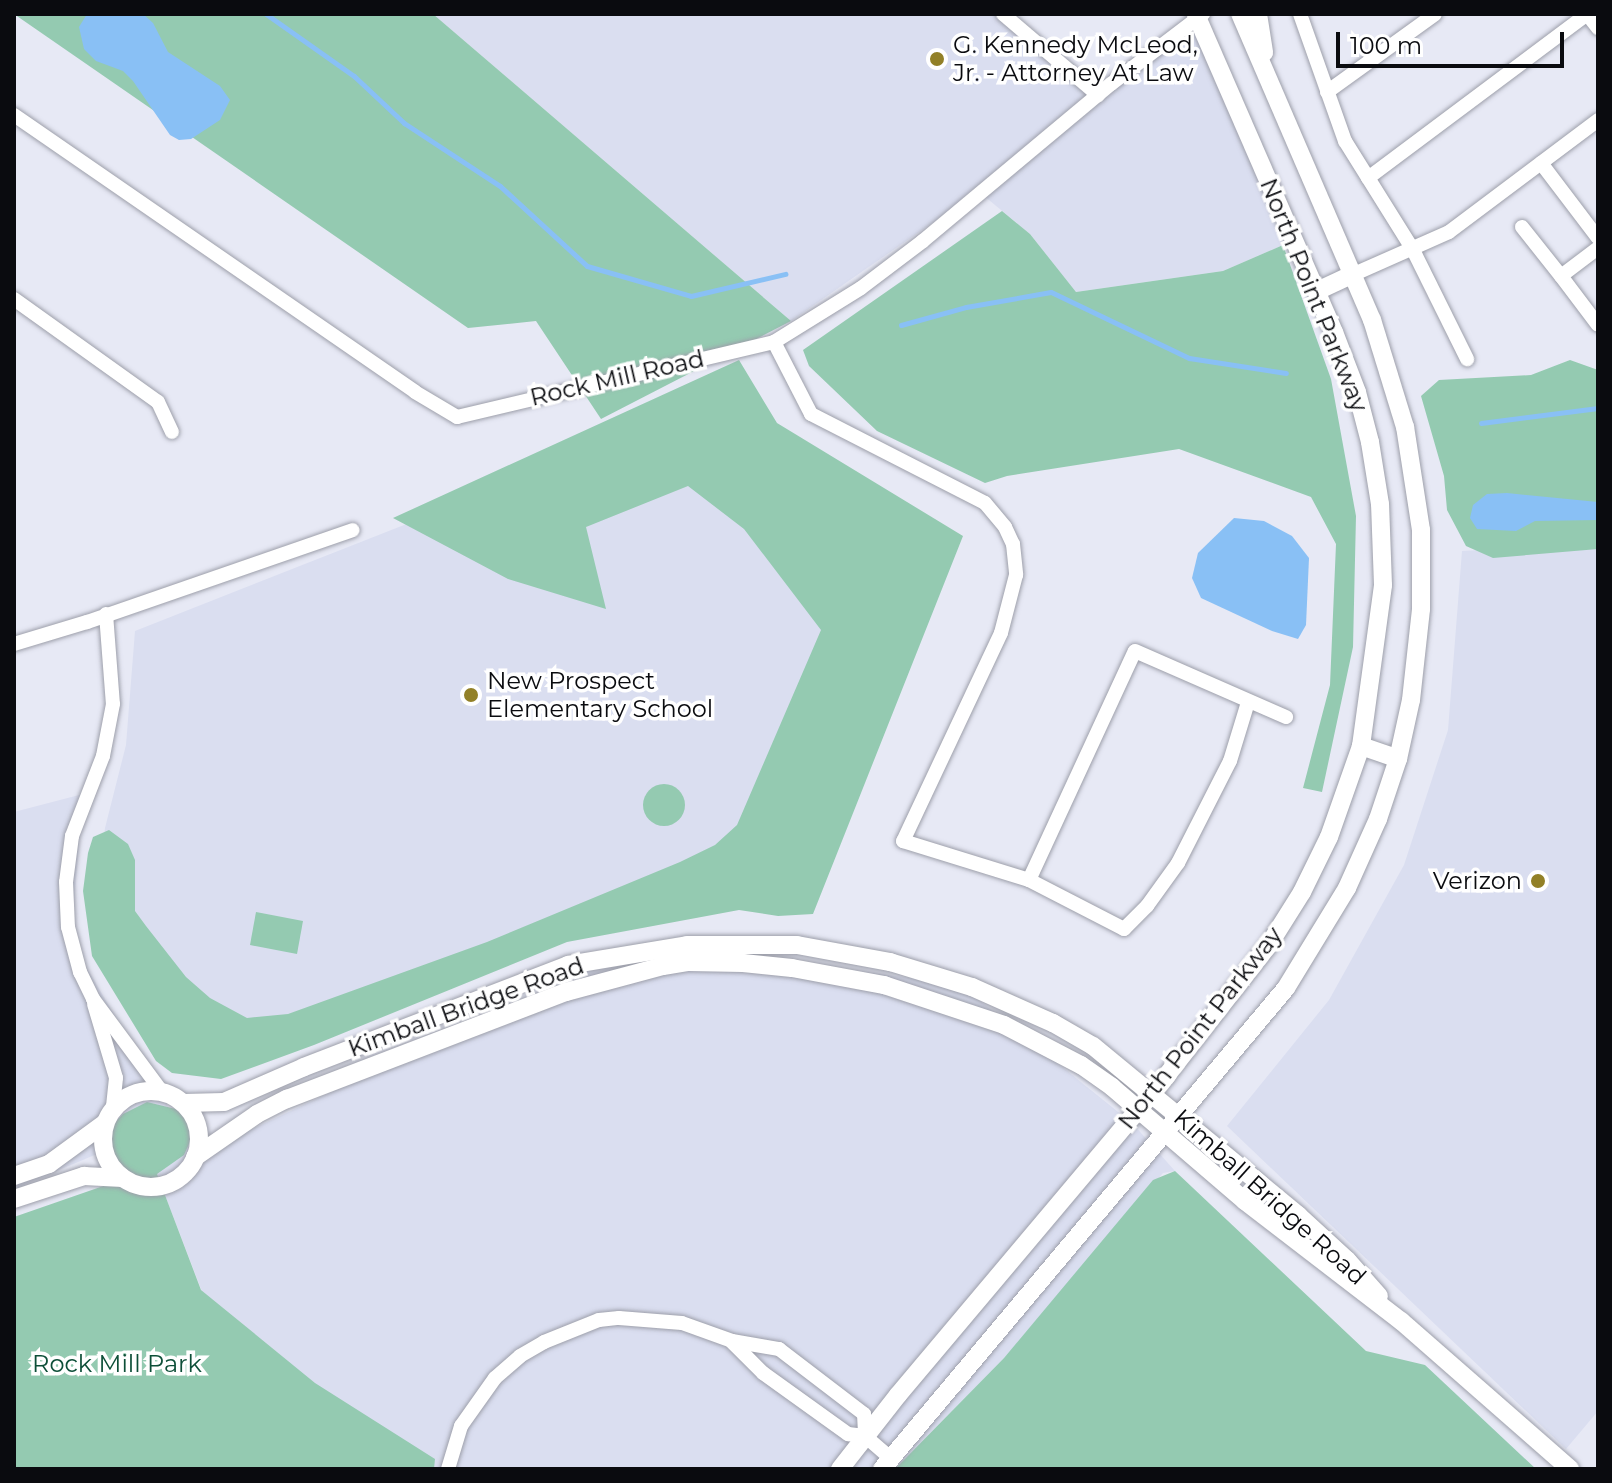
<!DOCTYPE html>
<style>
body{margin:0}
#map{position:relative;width:1612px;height:1483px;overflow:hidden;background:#e7e9f5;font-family:Montserrat,sans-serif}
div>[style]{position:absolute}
.built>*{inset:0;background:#dadef0}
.green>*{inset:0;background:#94cab1}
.round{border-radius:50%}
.water>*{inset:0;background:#89c0f5}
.stream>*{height:5px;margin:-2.5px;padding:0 2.5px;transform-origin:2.5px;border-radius:2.5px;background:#89c0f5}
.roads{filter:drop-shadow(0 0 2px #9d9faa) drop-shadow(0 0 2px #9d9faa)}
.minor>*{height:14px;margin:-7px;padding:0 7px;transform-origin:7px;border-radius:7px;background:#fff}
.tertiary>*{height:18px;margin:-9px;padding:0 9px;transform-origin:9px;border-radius:9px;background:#fff}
.tertiary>.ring{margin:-9px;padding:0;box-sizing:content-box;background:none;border:18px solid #fff;border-radius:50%}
.dots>*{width:22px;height:22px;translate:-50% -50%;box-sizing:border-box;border:4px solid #fff;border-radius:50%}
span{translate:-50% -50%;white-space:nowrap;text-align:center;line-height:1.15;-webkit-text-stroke:7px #fff;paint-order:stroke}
.poi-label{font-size:24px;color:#0a0b0f}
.left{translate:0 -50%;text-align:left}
.right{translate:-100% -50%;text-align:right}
.street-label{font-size:24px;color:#0a0b0f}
.park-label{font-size:24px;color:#0d4f38}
.frame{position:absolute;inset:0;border:16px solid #0a0b0f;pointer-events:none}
.scale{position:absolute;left:1336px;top:32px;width:228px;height:36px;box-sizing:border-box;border:4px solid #0a0b0f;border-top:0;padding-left:10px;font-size:24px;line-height:28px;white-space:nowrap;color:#0a0b0f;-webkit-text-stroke:6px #fff;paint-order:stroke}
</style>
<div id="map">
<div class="built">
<i style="clip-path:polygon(433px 14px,1006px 14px,1101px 96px,1197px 22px,1283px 245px,1223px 271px,1076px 292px,1030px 234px,978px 191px,791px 321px)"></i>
<i style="clip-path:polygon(663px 423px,835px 645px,735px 852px,197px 1067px,92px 929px,105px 828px,126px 745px,135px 631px)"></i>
<i style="clip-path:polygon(1598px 543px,1598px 1411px,1566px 1449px,1227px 1126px,1329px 1000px,1404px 865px,1448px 730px,1462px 551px)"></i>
<i style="clip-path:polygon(83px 794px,71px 941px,183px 1132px,195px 1146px,190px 1167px,246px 1132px,542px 993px,616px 952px,744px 957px,959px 984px,1133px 1124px,1175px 1171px,1163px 1173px,1004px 1358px,895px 1469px,270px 1469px,142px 1135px,14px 1189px,14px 812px)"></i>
</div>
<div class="green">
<i style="clip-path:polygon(14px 14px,433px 14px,791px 321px,601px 419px,536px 321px,468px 328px)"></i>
<i style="clip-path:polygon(1002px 211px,1030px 234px,1076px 292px,1223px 271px,1283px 245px,1331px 379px,1356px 516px,1353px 647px,1322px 792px,1303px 788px,1330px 685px,1336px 544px,1311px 497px,1179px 449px,1007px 476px,985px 483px,877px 431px,809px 366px,803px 350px)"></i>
<i style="clip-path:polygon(739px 360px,777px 423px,963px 536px,813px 914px,778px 916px,739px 910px,567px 942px,314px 1045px,221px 1079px,172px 1073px,156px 1061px,92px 956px,83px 891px,88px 853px,93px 837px,109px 830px,128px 844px,135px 860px,135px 911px,146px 926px,186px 977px,210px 998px,247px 1018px,288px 1014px,487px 942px,680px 862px,715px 845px,737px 825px,821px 630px,744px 529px,688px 486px,586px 527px,606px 609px,508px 579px,393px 518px)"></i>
<i style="clip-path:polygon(1570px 360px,1598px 370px,1598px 549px,1493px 558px,1466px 546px,1447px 510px,1444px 476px,1421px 396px,1439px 380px,1531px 375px)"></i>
<i class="round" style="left:643px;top:784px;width:42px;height:42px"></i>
<i style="clip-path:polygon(256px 912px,303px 921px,297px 954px,250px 945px)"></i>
<i style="clip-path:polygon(147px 1102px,180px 1110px,191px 1128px,193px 1135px,184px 1155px,157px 1174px,201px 1290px,315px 1383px,435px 1459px,434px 1469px,14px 1469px,14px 1217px,135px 1175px,120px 1169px,109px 1156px,104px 1143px,108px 1130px,123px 1114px)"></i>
<i style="clip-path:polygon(1175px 1171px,1366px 1351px,1425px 1365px,1536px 1469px,895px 1469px,1004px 1358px,1153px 1180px)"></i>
</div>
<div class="water">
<i style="clip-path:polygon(87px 14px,143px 14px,153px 23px,168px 52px,220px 86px,230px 100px,220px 120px,191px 139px,179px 140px,170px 135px,133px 81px,123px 71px,96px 61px,84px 49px,79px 27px)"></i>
<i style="clip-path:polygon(1507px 493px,1598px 502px,1598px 520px,1535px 521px,1516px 531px,1477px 529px,1470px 518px,1473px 505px,1487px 494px)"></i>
<i style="clip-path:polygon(1234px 518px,1264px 521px,1292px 536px,1309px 558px,1306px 625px,1298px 639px,1272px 631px,1201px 598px,1192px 578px,1198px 553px)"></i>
</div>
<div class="stream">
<i style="left:266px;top:14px;width:108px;rotate:35.2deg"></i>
<i style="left:354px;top:76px;width:69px;rotate:43.2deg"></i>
<i style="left:404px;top:123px;width:115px;rotate:33.3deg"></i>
<i style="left:500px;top:186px;width:118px;rotate:42.6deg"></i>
<i style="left:587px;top:266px;width:108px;rotate:16.1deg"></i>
<i style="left:691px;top:296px;width:97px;rotate:-13.2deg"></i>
<i style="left:901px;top:325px;width:67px;rotate:-15.5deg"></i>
<i style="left:966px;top:307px;width:86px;rotate:-10deg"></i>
<i style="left:1051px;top:292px;width:153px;rotate:25.6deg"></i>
<i style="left:1189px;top:358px;width:98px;rotate:8.8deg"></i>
<i style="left:1481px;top:423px;width:118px;rotate:-7.3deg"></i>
</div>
<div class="roads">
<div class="minor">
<i style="left:1003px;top:14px;width:125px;rotate:40.5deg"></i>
<i style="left:1300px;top:14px;width:135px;rotate:70.5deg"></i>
<i style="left:1345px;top:141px;width:128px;rotate:58deg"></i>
<i style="left:1413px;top:250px;width:122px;rotate:63.6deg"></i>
<i style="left:1587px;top:14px;width:18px;rotate:52deg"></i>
<i style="left:1327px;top:92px;width:133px;rotate:-35.8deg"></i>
<i style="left:14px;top:115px;width:487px;rotate:34.6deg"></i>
<i style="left:415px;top:392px;width:49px;rotate:30.8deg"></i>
<i style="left:457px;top:417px;width:326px;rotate:-13.3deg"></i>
<i style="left:774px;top:342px;width:102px;rotate:-31.8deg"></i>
<i style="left:861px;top:288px;width:78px;rotate:-37.2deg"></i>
<i style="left:923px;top:241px;width:245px;rotate:-39.9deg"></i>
<i style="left:1111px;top:84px;width:116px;rotate:-37.3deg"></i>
<i style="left:1541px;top:163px;width:94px;rotate:52.8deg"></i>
<i style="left:1368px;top:178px;width:274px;rotate:-36.8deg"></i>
<i style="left:1522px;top:227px;width:63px;rotate:51.5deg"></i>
<i style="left:1598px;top:248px;width:46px;rotate:142.9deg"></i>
<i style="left:1561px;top:276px;width:61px;rotate:52.9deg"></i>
<i style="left:1352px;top:275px;width:106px;rotate:-23.9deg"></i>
<i style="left:1449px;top:232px;width:186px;rotate:-36.9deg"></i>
<i style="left:14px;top:299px;width:177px;rotate:35.6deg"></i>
<i style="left:158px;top:402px;width:33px;rotate:65deg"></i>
<i style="left:774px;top:342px;width:81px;rotate:62.8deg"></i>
<i style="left:811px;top:414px;width:195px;rotate:27.1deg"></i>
<i style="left:985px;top:503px;width:31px;rotate:50deg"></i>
<i style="left:1005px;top:527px;width:19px;rotate:65deg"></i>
<i style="left:1013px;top:544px;width:31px;rotate:84deg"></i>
<i style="left:1016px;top:575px;width:60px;rotate:104.5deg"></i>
<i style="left:1001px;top:633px;width:230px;rotate:115.2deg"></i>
<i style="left:903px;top:841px;width:132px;rotate:17.2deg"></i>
<i style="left:1029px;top:880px;width:107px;rotate:27.3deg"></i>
<i style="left:1124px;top:929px;width:33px;rotate:-45deg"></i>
<i style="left:1147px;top:906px;width:53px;rotate:-54.2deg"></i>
<i style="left:1178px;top:863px;width:114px;rotate:-63deg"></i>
<i style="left:1230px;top:761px;width:62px;rotate:-73deg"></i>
<i style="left:106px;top:614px;width:90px;rotate:85.6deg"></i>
<i style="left:113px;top:704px;width:53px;rotate:100.9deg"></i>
<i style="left:103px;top:756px;width:86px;rotate:111.2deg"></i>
<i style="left:72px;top:836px;width:46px;rotate:97.4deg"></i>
<i style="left:66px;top:882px;width:45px;rotate:87.5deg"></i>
<i style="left:68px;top:927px;width:47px;rotate:75.1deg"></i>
<i style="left:80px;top:972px;width:30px;rotate:64deg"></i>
<i style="left:93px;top:999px;width:116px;rotate:53.4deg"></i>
<i style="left:14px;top:644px;width:76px;rotate:-16.8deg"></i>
<i style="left:87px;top:622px;width:281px;rotate:-19.1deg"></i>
<i style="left:1029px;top:880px;width:252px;rotate:-65.2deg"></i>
<i style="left:1135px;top:651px;width:165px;rotate:23.6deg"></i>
<i style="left:94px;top:1004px;width:77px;rotate:73.4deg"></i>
<i style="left:116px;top:1078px;width:31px;rotate:96deg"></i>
<i style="left:732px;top:1342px;width:44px;rotate:45deg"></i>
<i style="left:763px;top:1373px;width:105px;rotate:35.7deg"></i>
<i style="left:848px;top:1434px;width:17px;rotate:7deg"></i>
<i style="left:865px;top:1436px;width:33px;rotate:41deg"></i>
<i style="left:448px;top:1469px;width:45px;rotate:-73.2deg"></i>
<i style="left:461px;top:1426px;width:59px;rotate:-54.7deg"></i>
<i style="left:495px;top:1378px;width:33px;rotate:-41deg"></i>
<i style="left:520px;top:1356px;width:28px;rotate:-30deg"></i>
<i style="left:544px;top:1342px;width:59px;rotate:-21.8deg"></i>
<i style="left:599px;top:1320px;width:20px;rotate:-6deg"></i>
<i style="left:619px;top:1318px;width:63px;rotate:4.5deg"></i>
<i style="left:682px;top:1323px;width:53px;rotate:19.8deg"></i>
<i style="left:732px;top:1341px;width:48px;rotate:9.7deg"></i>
<i style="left:779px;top:1349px;width:107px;rotate:37.4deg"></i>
<i style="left:864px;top:1414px;width:22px;rotate:87deg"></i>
</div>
<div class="tertiary">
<i style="left:1258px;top:14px;width:39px;rotate:81deg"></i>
<i style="left:1317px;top:291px;width:38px;rotate:-25deg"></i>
<i style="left:1361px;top:746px;width:39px;rotate:19deg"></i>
<i class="ring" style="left:103px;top:1091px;width:78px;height:78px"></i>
<i style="left:184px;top:1103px;width:40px;rotate:-1.4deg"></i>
<i style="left:224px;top:1102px;width:87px;rotate:-23.6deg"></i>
<i style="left:304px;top:1067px;width:283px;rotate:-21.1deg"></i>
<i style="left:568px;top:965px;width:121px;rotate:-9.5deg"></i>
<i style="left:687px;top:945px;width:110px"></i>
<i style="left:797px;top:945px;width:95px;rotate:10.4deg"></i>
<i style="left:890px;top:962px;width:86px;rotate:17deg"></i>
<i style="left:972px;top:987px;width:89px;rotate:24deg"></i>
<i style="left:1053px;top:1023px;width:46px;rotate:29.9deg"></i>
<i style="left:1093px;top:1046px;width:266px;rotate:39.5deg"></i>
<i style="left:1298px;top:1215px;width:67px;rotate:42.6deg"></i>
<i style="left:1347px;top:1260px;width:48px;rotate:48.4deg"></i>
<i style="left:195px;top:1157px;width:75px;rotate:-34.7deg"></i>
<i style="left:257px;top:1114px;width:34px;rotate:-27deg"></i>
<i style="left:287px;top:1099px;width:299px;rotate:-21deg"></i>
<i style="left:566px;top:992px;width:100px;rotate:-15deg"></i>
<i style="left:663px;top:966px;width:26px;rotate:-9deg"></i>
<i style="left:689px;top:962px;width:54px;rotate:1.1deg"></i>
<i style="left:743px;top:963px;width:49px;rotate:5.8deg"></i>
<i style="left:792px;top:968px;width:94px;rotate:10.5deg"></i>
<i style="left:884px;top:985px;width:126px;rotate:18.4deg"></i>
<i style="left:1004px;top:1025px;width:87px;rotate:27.5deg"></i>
<i style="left:1081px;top:1065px;width:38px;rotate:35deg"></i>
<i style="left:1112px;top:1087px;width:175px;rotate:40.6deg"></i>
<i style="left:1245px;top:1201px;width:197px;rotate:37.6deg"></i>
<i style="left:1401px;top:1321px;width:225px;rotate:41.2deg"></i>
<i style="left:14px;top:1176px;width:37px;rotate:-19deg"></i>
<i style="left:49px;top:1164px;width:69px;rotate:-36.2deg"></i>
<i style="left:14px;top:1199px;width:74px;rotate:-18.2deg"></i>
<i style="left:84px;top:1176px;width:39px;rotate:3deg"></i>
<i style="left:840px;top:1469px;width:94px;rotate:-51.9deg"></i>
<i style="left:898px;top:1395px;width:418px;rotate:-49.9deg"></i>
<i style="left:1167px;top:1075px;width:167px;rotate:-52deg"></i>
<i style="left:1270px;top:943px;width:60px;rotate:-57.9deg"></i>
<i style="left:1302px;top:892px;width:61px;rotate:-63.9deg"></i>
<i style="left:1329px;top:837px;width:96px;rotate:-70.6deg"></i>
<i style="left:1361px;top:746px;width:162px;rotate:-82.2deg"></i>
<i style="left:1383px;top:585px;width:81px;rotate:-92.1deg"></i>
<i style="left:1380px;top:504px;width:63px;rotate:-99.2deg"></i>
<i style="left:1370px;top:442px;width:52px;rotate:-104.6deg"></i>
<i style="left:1357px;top:392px;width:64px;rotate:-111deg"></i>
<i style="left:1334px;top:332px;width:347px;rotate:-113.5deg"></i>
<i style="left:882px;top:1469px;width:628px;rotate:-49.97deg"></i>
<i style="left:1286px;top:988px;width:117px;rotate:-58.6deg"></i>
<i style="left:1347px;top:888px;width:76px;rotate:-65.8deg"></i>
<i style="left:1378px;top:819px;width:63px;rotate:-71.6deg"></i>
<i style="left:1398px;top:759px;width:60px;rotate:-77.6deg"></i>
<i style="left:1411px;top:700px;width:92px;rotate:-83.7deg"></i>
<i style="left:1421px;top:609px;width:79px;rotate:-90deg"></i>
<i style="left:1421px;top:530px;width:104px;rotate:-98.8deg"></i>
<i style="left:1405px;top:427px;width:112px;rotate:-107.1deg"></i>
<i style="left:1372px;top:320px;width:333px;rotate:-113.3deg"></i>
</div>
</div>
<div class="dots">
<i style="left:937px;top:59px;background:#928027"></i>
<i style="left:471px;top:695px;background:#928027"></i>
<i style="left:1538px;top:881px;background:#928027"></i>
</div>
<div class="poi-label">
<span class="left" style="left:953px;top:59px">G. Kennedy McLeod,<br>Jr. - Attorney At Law</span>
<span class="left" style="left:487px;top:695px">New Prospect<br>Elementary School</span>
<span class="right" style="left:1522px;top:881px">Verizon</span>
</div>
<div class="street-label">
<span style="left:1314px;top:295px;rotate:68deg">North Point Parkway</span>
<span style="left:617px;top:378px;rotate:-13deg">Rock Mill Road</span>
<span style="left:466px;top:1007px;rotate:-20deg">Kimball Bridge Road</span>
<span style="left:1200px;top:1028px;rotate:-52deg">North Point Parkway</span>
<span style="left:1270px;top:1197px;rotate:42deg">Kimball Bridge Road</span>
</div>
<div class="park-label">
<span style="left:117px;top:1364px">Rock Mill Park</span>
</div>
<div class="frame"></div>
<div class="scale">100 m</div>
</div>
